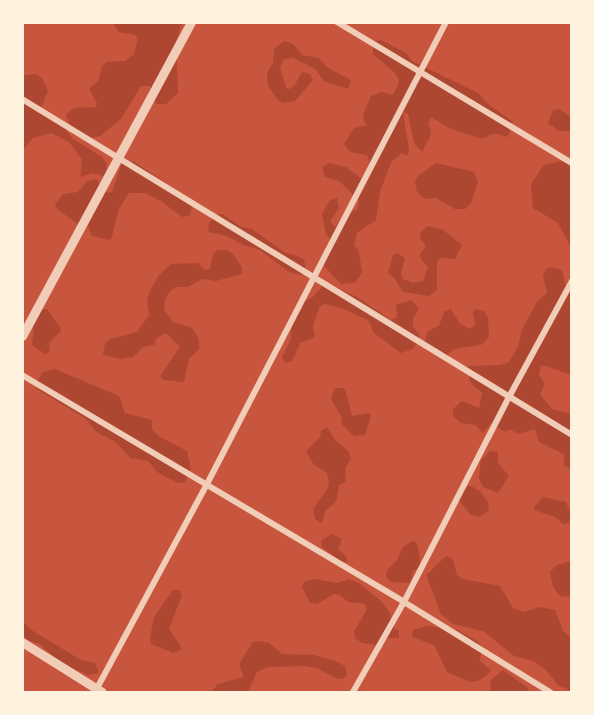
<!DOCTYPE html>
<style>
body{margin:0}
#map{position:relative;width:594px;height:715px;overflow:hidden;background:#c8553d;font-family:"Sofia Sans Condensed",sans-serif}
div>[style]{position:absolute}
.green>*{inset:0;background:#ae4732}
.minor>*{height:6px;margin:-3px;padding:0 3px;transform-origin:3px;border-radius:3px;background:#f1ccb7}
.tertiary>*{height:9px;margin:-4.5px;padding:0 4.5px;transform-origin:4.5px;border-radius:4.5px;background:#f1ccb7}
span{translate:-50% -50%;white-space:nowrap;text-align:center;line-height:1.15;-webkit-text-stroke:6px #fff3e0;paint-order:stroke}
.frame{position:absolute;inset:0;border:24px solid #fff3e0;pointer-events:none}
</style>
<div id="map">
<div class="green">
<i style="clip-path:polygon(113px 23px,182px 23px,176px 41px,178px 93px,166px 104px,156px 104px,150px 86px,141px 86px,121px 119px,100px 136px,84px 139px,73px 134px,66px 114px,74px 108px,96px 107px,97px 103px,89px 89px,98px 81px,102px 67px,106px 62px,125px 61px,134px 54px,138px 38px,135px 35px,118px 32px)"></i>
<i style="clip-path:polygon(381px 40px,406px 53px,412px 61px,478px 93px,488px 104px,513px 122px,508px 137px,494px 133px,482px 139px,449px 128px,431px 117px,428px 123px,431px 130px,430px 137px,422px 152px,414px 143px,408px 114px,403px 112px,409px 150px,407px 156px,402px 153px,391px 162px,380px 192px,376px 220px,357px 233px,354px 245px,359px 252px,362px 273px,355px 283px,341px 284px,325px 267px,323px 259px,334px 243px,326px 234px,322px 214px,330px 200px,337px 198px,339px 208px,330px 221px,335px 227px,344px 214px,357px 210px,359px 200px,339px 181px,325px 177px,322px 167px,330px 163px,346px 167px,362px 179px,370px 163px,367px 155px,350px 152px,344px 144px,354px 128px,367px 125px,363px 120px,364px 112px,371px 96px,381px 92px,393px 95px,398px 85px,399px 80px,394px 72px,373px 54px,374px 41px)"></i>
<i style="clip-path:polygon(284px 41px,293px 44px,302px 55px,319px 58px,328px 68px,351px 80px,348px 89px,324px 81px,315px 69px,293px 58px,284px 59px,280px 67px,286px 88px,290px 89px,294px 86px,302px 72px,310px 74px,313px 80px,295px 101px,283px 103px,278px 100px,268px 86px,267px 73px,273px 63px,274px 49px)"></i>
<i style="clip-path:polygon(36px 74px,42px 78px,48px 91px,41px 108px,64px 127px,72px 138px,102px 157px,107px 164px,106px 173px,103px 176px,93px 173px,80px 177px,82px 160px,69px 142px,51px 133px,33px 138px,23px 150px,23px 78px,25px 75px)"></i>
<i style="clip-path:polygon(559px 109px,571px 117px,571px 131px,559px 131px,548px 123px,553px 110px)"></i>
<i style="clip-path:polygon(569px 160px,571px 161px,571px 248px,558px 223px,533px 208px,531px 184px,544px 165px)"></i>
<i style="clip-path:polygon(133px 161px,193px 201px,190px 215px,182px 217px,161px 201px,145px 193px,129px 193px,119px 209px,111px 240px,92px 236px,88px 226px,76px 223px,57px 209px,55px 205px,63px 194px,78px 192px,87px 181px,96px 179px,107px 193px,112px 192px,121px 165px)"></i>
<i style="clip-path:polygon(436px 163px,474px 172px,478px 182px,471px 203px,465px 209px,455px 209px,436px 198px,425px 199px,417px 192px,415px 182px,418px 176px)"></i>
<i style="clip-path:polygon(222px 214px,241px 227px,252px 229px,284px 252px,300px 257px,304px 260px,306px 270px,302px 275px,289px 272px,260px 250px,243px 245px,227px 236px,208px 232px,209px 223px,215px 215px)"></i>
<i style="clip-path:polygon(427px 226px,442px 229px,462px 245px,455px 259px,440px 258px,437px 262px,437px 290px,429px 296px,403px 292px,395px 279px,388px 273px,393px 255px,397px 253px,405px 258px,401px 274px,403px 279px,413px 283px,423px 281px,428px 267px,421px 259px,420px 254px,426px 246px,420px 238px,420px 233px)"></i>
<i style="clip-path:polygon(218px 250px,227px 250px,232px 253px,242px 267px,242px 274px,216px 281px,202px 279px,188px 287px,177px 287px,171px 290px,165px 300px,164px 309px,173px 322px,192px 328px,199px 339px,199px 349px,189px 359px,184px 382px,163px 380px,160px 376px,180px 347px,166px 333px,156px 339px,154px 345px,143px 347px,133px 357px,121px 359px,103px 355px,105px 343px,110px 339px,137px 332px,149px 315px,147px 300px,151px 289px,159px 275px,171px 264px,198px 263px,205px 270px,210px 269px,213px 254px)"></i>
<i style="clip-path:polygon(551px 267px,562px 270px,565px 284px,571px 293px,571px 375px,546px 366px,541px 366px,539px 375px,545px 384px,540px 394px,552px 409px,571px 414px,571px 469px,564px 466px,564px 454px,539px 442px,535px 429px,518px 434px,510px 429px,505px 432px,491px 423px,483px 433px,475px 425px,461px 423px,453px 416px,453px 409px,462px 401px,479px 408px,482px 393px,470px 382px,468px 366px,501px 365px,509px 362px,518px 346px,522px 329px,537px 302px,547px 293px,543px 276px,546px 269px)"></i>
<i style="clip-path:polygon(325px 283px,357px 297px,391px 320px,397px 317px,396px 305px,411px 300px,419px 308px,413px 319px,413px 326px,420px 336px,413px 349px,401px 353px,374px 333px,368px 320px,341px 308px,325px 304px,320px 306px,313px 325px,315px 337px,300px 343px,292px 361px,285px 363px,282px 357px,291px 339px,292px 319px,304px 302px,313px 297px)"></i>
<i style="clip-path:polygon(36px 309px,47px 309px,60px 327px,61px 331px,49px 343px,50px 352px,45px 354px,32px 345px,34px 329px,28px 321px)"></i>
<i style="clip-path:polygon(451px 309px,460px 324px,470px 329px,475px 325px,473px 312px,476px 309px,484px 311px,488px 318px,489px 337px,481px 345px,454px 349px,447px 355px,442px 354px,424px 343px,428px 331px,439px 326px,444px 312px)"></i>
<i style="clip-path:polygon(55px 369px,119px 396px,125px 413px,152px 420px,152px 430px,160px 437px,187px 451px,191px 469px,185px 482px,178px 483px,157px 472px,148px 461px,131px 458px,114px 441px,96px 432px,86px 419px,37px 389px,35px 385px,43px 372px)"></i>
<i style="clip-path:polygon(335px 388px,343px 388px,346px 392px,352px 416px,369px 413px,371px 416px,365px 435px,354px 436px,342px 424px,341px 416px,331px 399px)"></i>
<i style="clip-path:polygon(327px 427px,335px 440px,349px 452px,351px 459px,345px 468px,346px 482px,339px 485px,336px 502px,326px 510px,322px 523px,315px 519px,313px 509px,328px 488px,329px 480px,326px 472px,314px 465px,306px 451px,320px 437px,321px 431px)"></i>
<i style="clip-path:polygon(490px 451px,498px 452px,498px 463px,509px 476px,498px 493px,483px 487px,479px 478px,481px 460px)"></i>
<i style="clip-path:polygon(471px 486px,480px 491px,488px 502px,489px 511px,478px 517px,470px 514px,457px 498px,460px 488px)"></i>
<i style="clip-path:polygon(543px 497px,566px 502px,571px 515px,569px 523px,563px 524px,555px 517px,534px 510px,535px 506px)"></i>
<i style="clip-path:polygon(332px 534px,342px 539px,338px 549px,346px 556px,348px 562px,340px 561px,321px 546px,322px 540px)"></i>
<i style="clip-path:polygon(412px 541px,417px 543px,421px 566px,413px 571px,410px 583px,390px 582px,386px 575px,388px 569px,397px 560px,403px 547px)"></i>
<i style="clip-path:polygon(446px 556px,453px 559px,457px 575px,463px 579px,500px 586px,513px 608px,524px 612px,539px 607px,555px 610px,563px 631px,571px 638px,571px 691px,558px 685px,545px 669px,533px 661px,514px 656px,483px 631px,453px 624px,441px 614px,426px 575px)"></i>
<i style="clip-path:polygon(571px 561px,571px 597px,560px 596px,553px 587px,550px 572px,557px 565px)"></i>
<i style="clip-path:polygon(314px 579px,338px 583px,349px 579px,359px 583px,381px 601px,390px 613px,394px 628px,399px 631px,399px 638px,385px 638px,377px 645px,362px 643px,355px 638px,354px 632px,367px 609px,365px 604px,348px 602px,340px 595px,334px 594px,317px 604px,310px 603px,302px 587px,304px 582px)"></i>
<i style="clip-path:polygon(173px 590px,179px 590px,182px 595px,169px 629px,180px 645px,181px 650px,173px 653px,151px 644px,150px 638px,154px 617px)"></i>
<i style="clip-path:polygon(22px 621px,33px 631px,81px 660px,95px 663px,99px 673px,88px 675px,61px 663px,40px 644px,29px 641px,23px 635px)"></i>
<i style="clip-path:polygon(427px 626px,457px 630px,477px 641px,484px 648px,479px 660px,491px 670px,488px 674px,478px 681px,470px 682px,447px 672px,434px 645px,412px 637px,413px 630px)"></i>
<i style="clip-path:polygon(259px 641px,269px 643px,282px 654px,314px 655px,335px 661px,345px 666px,347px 675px,343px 679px,336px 678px,316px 668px,305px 666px,268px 667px,257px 672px,248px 692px,211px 692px,218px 684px,244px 677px,239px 664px,253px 642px)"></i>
<i style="clip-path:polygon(503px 670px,527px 687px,530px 692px,490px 692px,491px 680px)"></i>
</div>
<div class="minor">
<i style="left:337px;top:22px;width:274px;rotate:31deg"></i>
<i style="left:22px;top:99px;width:645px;rotate:31.42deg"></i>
<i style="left:22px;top:375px;width:444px;rotate:30.7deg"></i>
<i style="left:404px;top:602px;width:172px;rotate:31.7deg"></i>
<i style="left:95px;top:692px;width:234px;rotate:-61.7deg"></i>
<i style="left:206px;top:486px;width:522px;rotate:-62.65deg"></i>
<i style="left:353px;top:692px;width:103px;rotate:-60.5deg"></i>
<i style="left:404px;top:602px;width:230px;rotate:-62.9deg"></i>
<i style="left:509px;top:397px;width:132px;rotate:-61.5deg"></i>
</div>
<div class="tertiary">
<i style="left:22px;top:336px;width:357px;rotate:-61.7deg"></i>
<i style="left:22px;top:642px;width:94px;rotate:32deg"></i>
</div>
<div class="frame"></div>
</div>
